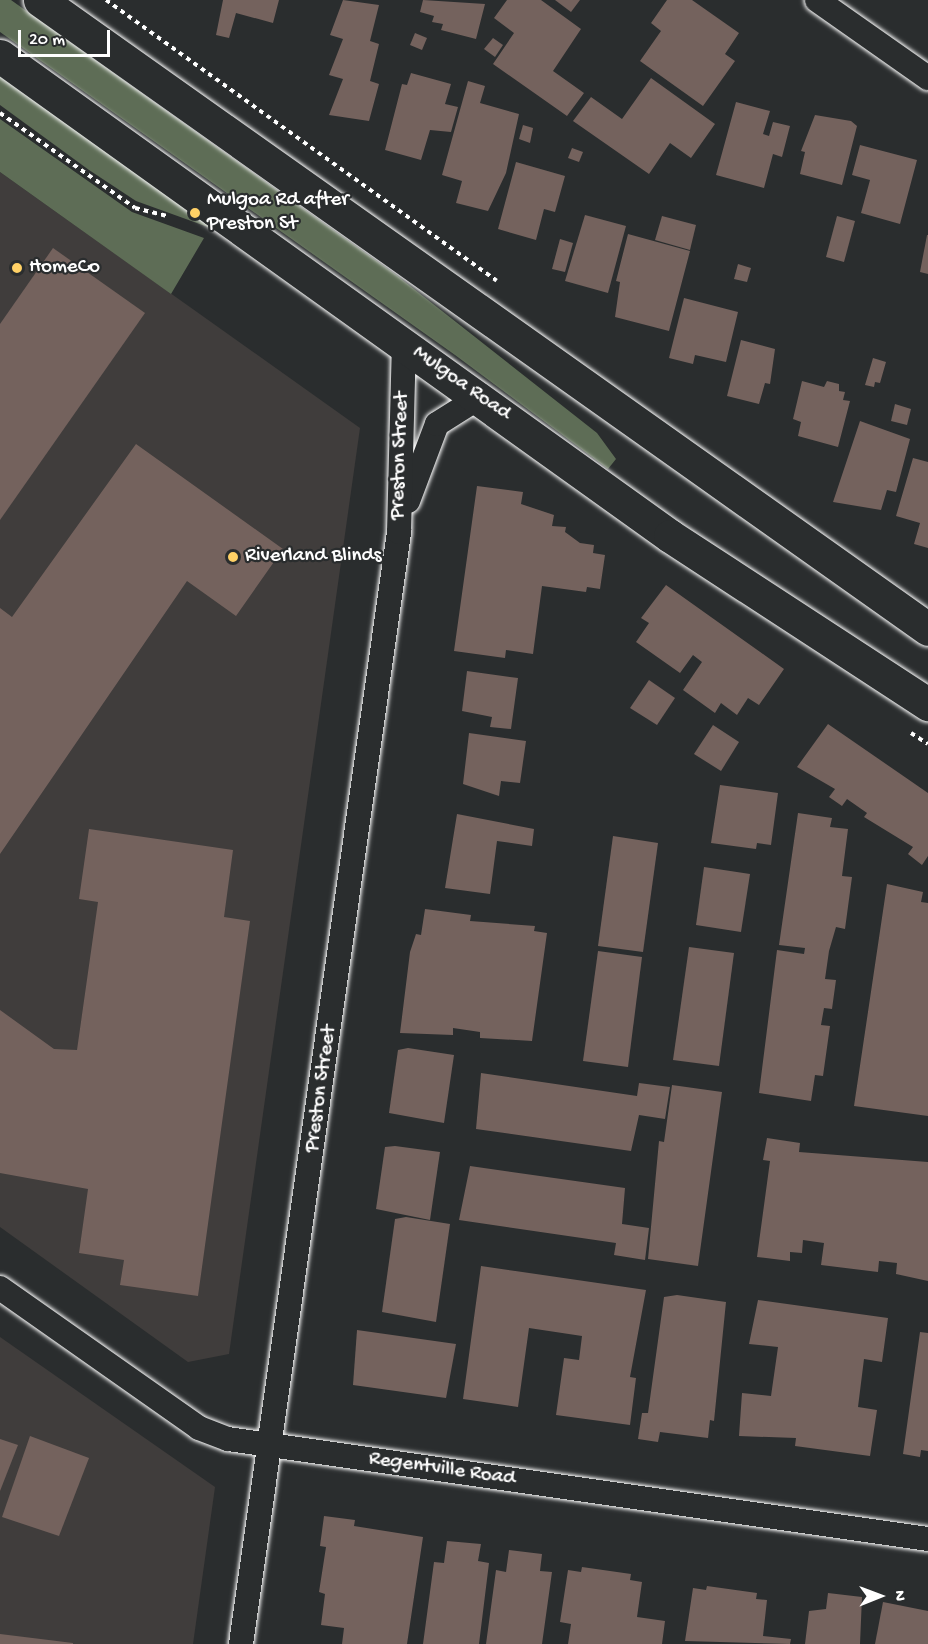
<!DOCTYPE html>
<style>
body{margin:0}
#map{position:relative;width:928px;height:1644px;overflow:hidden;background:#2a2d2e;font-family:"Gochi Hand",sans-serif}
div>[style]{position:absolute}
.built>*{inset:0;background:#403d3c}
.green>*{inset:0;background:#5e6d56}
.building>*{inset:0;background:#74625d}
.path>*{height:4px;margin-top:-2px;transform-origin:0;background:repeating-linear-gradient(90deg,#fff 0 4.5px,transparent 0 9px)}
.roads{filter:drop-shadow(0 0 2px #fff) drop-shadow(0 0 2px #fff)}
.minor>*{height:24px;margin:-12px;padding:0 12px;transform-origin:12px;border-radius:12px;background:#2a2d2e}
.primary>*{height:33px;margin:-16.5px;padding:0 16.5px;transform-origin:16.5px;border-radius:16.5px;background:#2a2d2e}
.dots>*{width:16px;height:16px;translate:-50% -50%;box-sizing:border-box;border:3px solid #2a2d2e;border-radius:50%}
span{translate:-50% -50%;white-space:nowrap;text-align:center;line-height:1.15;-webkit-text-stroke:4.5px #2a2d2e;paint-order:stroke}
.poi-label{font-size:21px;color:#fff}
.left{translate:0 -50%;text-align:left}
.street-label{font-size:21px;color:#fff}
.north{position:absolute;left:850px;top:1566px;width:60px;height:60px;-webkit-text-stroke:4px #2a2d2e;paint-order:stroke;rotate:89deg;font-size:16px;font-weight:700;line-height:24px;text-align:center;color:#fff}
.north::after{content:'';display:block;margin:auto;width:21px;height:27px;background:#fff;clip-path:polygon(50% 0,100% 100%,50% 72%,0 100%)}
.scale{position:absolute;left:18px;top:30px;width:92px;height:27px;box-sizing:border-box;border:3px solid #fff;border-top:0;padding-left:8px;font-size:18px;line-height:21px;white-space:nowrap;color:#fff;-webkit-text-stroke:4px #2a2d2e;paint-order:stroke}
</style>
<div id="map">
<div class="built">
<i style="clip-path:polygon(0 172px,360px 428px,229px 1354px,188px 1362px,0 1227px)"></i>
<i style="clip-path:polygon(0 1337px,215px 1487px,193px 1644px,0 1644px)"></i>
</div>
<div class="green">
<i style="clip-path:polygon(0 0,11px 0,395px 274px,597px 433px,616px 459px,608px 469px,455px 355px,0 32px)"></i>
<i style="clip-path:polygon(0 77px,210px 225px,208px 227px,136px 201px,89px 170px,0 105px)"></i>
<i style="clip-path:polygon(0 119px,132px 212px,204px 238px,171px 294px,0 172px)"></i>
</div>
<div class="building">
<i style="clip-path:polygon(223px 0,279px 0,273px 23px,236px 13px,229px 38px,216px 35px)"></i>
<i style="clip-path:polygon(343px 0,379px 5px,370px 41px,379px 44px,370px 81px,379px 84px,369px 121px,329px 115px,343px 79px,329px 75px,343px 39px,330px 35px)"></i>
<i style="clip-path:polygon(423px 0,485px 4px,476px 39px,441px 30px,443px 24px,432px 22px,434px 16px,420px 12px)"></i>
<i style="clip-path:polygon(507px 0,541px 0,581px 29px,553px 71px,584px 93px,567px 116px,493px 64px,514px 33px,494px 18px)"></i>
<i style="clip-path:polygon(555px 0,580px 0,571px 12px)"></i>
<i style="clip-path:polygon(667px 0,692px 0,739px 33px,725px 54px,735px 61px,703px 106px,640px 61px,661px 31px,651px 23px)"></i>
<i style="clip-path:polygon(415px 33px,427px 38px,422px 50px,410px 45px)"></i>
<i style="clip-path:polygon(493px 38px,503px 45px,495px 57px,484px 49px)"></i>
<i style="clip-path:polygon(411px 73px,451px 84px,445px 104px,458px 107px,451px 132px,430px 130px,421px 160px,385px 150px,402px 84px,407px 85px)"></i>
<i style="clip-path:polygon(651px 78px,715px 124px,691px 158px,670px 143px,649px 174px,573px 121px,591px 97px,622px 119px)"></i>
<i style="clip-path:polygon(468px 81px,485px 86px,480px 103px,519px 114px,506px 173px,488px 211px,456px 203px,462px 181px,442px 175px)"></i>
<i style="clip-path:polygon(736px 102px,770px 111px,763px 134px,769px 136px,773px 122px,790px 126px,782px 157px,773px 154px,764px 188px,716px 175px)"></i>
<i style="clip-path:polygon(815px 115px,851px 121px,857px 126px,842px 185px,800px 174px,805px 152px,801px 151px)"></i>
<i style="clip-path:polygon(523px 125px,533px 128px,530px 143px,519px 139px)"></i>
<i style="clip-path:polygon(860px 145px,917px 160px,900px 224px,861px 213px,870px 180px,852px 175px)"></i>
<i style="clip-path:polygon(572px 148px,583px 152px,579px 162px,568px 158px)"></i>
<i style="clip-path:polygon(516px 162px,565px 176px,555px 212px,544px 209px,536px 240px,498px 229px)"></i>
<i style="clip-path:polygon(585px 215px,626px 226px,608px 293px,565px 281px)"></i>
<i style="clip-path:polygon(662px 216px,696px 225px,690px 250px,655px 240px)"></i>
<i style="clip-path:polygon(837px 216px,855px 221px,844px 262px,826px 257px)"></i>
<i style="clip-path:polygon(628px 234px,690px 251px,669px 331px,615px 317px,620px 282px,616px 281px)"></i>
<i style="clip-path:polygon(927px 235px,928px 235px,928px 274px,920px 272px)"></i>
<i style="clip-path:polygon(560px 239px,573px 243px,565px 272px,552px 269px)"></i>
<i style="clip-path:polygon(53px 248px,145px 313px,0 520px,0 324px)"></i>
<i style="clip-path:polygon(738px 264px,751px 268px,747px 282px,734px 279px)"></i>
<i style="clip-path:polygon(684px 298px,738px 312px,726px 362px,695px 355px,693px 364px,669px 358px)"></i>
<i style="clip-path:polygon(741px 340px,775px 349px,770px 384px,765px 383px,759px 404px,727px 396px)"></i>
<i style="clip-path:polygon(873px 358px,886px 362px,880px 383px,875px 382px,874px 387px,865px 385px)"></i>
<i style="clip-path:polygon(802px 381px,824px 387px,827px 381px,839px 384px,839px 391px,845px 392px,843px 400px,850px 401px,838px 447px,798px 436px,801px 422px,793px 419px)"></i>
<i style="clip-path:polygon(895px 404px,911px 409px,907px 425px,891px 421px)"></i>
<i style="clip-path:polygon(860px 421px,910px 439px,896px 492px,887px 490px,881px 510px,833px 502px)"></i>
<i style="clip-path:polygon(136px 444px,283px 549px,236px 616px,187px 581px,0 854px,0 608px,12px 617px)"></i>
<i style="clip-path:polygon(913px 458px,928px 462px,928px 548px,914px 544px,920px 523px,896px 516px)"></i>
<i style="clip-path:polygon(477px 486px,523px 492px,521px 504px,554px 515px,552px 526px,566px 527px,565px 532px,580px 543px,594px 545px,593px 553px,605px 555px,600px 589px,587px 587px,586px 592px,542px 586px,533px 654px,506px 650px,505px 658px,454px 651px)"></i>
<i style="clip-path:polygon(666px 585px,784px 669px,759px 705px,748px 698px,737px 715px,721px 703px,715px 713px,683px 690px,702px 662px,693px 655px,680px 673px,636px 642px,649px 623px,641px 618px)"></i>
<i style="clip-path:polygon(467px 671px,518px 678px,511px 729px,490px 727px,492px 717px,462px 711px)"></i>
<i style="clip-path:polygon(649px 680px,675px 698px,657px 725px,630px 708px)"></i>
<i style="clip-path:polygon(828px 724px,928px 793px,928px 856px,922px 865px,908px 854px,913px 847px,864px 817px,867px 813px,847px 799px,842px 806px,829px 797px,835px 789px,797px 767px)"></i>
<i style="clip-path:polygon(713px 725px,739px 742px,721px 771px,694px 754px)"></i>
<i style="clip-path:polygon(469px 733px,526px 741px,520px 783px,501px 781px,499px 796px,463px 784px)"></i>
<i style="clip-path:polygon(720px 785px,778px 793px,771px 845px,757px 843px,756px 849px,711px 843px)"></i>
<i style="clip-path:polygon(798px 813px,832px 818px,830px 827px,848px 829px,842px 876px,852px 877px,845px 929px,836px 927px,829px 951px,825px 979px,836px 980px,832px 1009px,824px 1008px,821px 1025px,830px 1026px,823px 1076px,815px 1075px,811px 1101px,759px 1093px,777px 950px,804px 954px,805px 948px,779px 945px)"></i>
<i style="clip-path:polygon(457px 814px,534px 829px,532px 846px,497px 841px,490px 894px,445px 888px)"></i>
<i style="clip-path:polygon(89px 829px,233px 850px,224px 917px,250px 921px,198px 1296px,120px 1285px,124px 1260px,79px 1253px,88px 1189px,0 1173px,0 1010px,54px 1049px,77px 1050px,98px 902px,79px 899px)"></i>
<i style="clip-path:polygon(613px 836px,658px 843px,643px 952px,598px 946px)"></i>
<i style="clip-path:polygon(704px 867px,750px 874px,741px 932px,696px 925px)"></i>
<i style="clip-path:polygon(887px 884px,923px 892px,921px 902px,928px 903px,928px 1116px,854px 1106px)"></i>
<i style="clip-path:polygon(425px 909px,471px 915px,470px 921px,535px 926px,534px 931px,547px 933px,532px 1041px,480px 1038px,480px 1032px,453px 1028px,453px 1035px,400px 1033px,410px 952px,416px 934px,421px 935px)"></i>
<i style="clip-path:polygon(689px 947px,734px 953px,719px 1066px,673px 1060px)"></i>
<i style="clip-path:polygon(598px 951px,642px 957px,628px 1067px,583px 1061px)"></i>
<i style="clip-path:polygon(408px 1048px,454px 1055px,444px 1123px,389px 1113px,398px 1050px)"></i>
<i style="clip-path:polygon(481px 1073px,637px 1096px,639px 1083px,670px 1087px,665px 1119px,639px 1115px,631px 1151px,476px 1129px)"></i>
<i style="clip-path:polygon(672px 1085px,722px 1092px,698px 1266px,648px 1259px,659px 1141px,664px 1142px)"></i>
<i style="clip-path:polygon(767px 1138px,800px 1143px,799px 1152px,928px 1162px,928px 1281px,896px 1274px,897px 1263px,879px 1261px,878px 1272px,821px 1265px,824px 1243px,803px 1240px,802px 1253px,790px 1252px,790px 1261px,757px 1257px,770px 1161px,763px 1160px)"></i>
<i style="clip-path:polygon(395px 1146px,440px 1152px,430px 1220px,376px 1209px,385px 1147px)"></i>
<i style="clip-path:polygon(470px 1166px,625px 1188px,622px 1224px,649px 1228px,645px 1260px,614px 1255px,616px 1243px,459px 1220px)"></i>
<i style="clip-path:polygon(406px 1217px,450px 1224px,436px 1322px,382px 1312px,395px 1219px)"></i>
<i style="clip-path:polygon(481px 1266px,646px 1290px,630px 1377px,636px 1378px,630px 1425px,556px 1415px,564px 1358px,579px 1360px,582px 1336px,529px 1328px,518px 1407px,463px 1399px)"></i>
<i style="clip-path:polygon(677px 1295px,726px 1302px,714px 1421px,710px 1420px,708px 1438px,660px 1432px,658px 1442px,638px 1439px,642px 1413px,648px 1413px,664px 1297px)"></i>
<i style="clip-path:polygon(758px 1300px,888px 1318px,882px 1362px,864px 1359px,858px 1407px,877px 1410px,870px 1456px,795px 1446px,796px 1438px,739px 1436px,742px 1393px,771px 1396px,778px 1347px,749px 1344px)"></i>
<i style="clip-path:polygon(357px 1330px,456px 1344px,446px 1398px,353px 1385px)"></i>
<i style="clip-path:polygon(920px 1332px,928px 1333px,928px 1451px,921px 1450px,920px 1457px,903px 1454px)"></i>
<i style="clip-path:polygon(30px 1436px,89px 1458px,59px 1536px,2px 1517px)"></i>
<i style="clip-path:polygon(0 1439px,18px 1445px,0 1491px)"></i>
<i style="clip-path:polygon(324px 1516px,355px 1520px,354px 1526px,423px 1537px,407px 1644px,342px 1644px,344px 1628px,321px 1625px,325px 1594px,319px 1592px,326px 1547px,320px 1546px)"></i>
<i style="clip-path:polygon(447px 1541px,481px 1544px,478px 1561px,489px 1563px,479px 1644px,423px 1644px,434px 1562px,444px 1563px)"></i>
<i style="clip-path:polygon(509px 1550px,542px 1554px,540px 1571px,552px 1572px,542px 1644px,486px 1644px,496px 1570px,506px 1572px)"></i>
<i style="clip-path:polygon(582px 1567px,631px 1574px,630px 1580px,642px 1582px,637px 1617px,665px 1621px,662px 1644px,568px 1644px,571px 1624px,560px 1622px,568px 1570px,581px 1572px)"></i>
<i style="clip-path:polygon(707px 1586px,757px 1593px,756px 1599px,767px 1600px,763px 1636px,791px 1639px,790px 1644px,685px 1641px,693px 1588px,706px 1590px)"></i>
<i style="clip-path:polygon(828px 1593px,862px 1597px,860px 1644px,805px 1644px,809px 1611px,826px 1609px)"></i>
<i style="clip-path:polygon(883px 1602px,928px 1611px,928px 1644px,875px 1644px)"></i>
<i style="clip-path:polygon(0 1634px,73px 1643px,73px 1644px,0 1644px)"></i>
</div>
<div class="path">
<i style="left:106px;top:0;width:481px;rotate:35.7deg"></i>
<i style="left:0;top:113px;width:165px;rotate:35.1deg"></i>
<i style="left:135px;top:208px;width:32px;rotate:14deg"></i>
<i style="left:911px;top:733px;width:20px;rotate:33deg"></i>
</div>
<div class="roads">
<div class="minor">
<i style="left:817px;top:0;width:136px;rotate:35.1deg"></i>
<i style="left:408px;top:501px;width:82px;rotate:-69.4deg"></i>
<i style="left:437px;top:424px;width:51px;rotate:-32.1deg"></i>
<i style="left:0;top:1288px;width:243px;rotate:35.1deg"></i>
<i style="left:199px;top:1428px;width:31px;rotate:21deg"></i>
<i style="left:228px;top:1439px;width:707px;rotate:8.13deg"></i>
<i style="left:241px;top:1644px;width:1123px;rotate:-81.91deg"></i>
<i style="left:399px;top:532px;width:188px;rotate:-88.5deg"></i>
</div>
<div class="primary">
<i style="left:40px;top:0;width:1088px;rotate:35.31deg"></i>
<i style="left:0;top:56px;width:824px;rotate:35.62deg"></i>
<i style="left:670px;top:536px;width:308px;rotate:33.1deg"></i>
</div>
</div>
<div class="dots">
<i style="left:195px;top:213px;background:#ffd166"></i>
<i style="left:17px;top:268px;background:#ffd166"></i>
<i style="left:233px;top:557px;background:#ffd166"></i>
</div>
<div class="poi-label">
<span class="left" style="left:207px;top:213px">Mulgoa Rd after<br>Preston St</span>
<span class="left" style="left:29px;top:268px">HomeCo</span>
<span class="left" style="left:245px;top:557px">Riverland Blinds</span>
</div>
<div class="street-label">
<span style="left:461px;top:384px;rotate:35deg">Mulgoa Road</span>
<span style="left:401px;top:456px;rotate:-88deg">Preston Street</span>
<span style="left:322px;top:1089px;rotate:-82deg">Preston Street</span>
<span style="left:442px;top:1470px;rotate:8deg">Regentville Road</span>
</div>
<div class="north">N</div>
<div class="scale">20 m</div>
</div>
